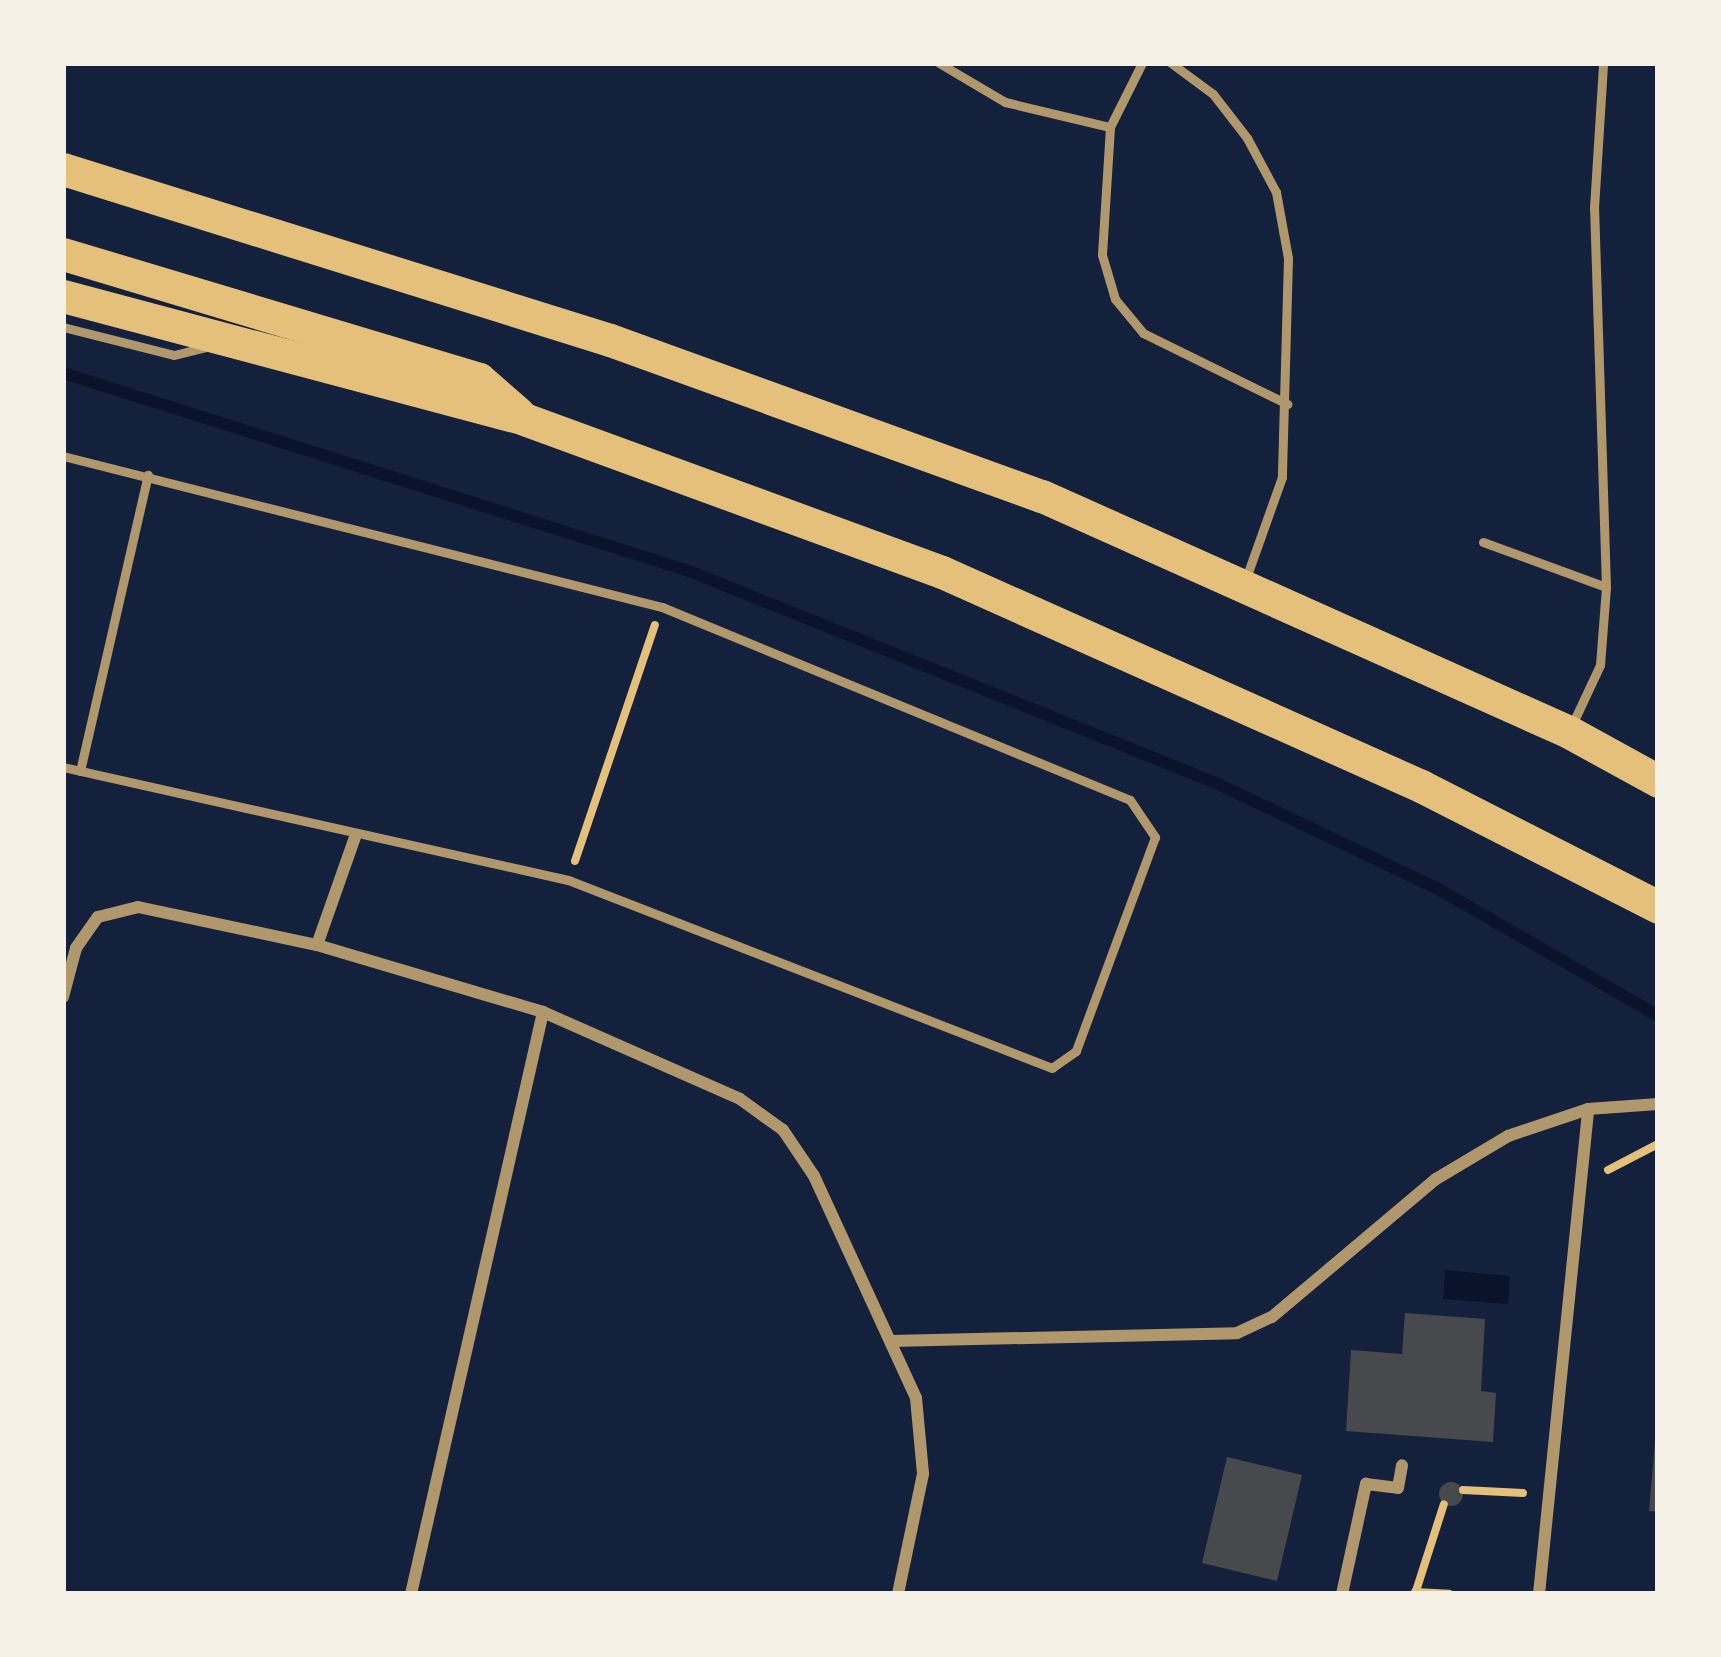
<!DOCTYPE html>
<style>
body{margin:0}
#map{position:relative;width:1721px;height:1657px;overflow:hidden;background:#14213d;font-family:Commissioner,sans-serif}
div>[style]{position:absolute}
.water>*{inset:0;background:#0b132b}
.stream>*{height:12px;margin:-6px;padding:0 6px;transform-origin:6px;border-radius:6px;background:#0b132b}
.building>*{inset:0;background:#48494c}
.round{border-radius:50%}
.path>*{height:8px;margin:-4px;padding:0 4px;transform-origin:4px;border-radius:4px;background:#e5c07b}
.service>*{height:9px;margin:-4.5px;padding:0 4.5px;transform-origin:4.5px;border-radius:4.5px;background:#b1986c}
.minor>*{height:12px;margin:-6px;padding:0 6px;transform-origin:6px;border-radius:6px;background:#b1986c}
.trunk>*{height:33px;margin:-16.5px;padding:0 16.5px;transform-origin:16.5px;border-radius:16.5px;background:#e5c07b}
span{translate:-50% -50%;white-space:nowrap;text-align:center;line-height:1.15;-webkit-text-stroke:12px #f6f1e7;paint-order:stroke}
.frame{position:absolute;inset:0;border:66px solid #f6f1e7;pointer-events:none}
</style>
<div id="map">
<div class="water">
<i style="clip-path:polygon(1445px 1270px,1510px 1276px,1508px 1304px,1443px 1299px)"></i>
</div>
<div class="stream">
<i style="left:63px;top:373px;width:657px;rotate:17.55deg"></i>
<i style="left:689px;top:571px;width:568px;rotate:21.91deg"></i>
<i style="left:1216px;top:783px;width:248px;rotate:25.5deg"></i>
<i style="left:1440px;top:890px;width:252px;rotate:30deg"></i>
</div>
<div class="building">
<i style="clip-path:polygon(1405px 1313px,1485px 1319px,1481px 1391px,1496px 1393px,1493px 1442px,1346px 1431px,1351px 1350px,1402px 1354px)"></i>
<i style="clip-path:polygon(1655px 1442px,1658px 1443px,1658px 1512px,1649px 1511px)"></i>
<i style="clip-path:polygon(1227px 1457px,1302px 1475px,1277px 1581px,1202px 1563px)"></i>
<i class="round" style="left:1439px;top:1482px;width:24px;height:24px"></i>
</div>
<div class="path">
<i style="left:575px;top:861px;width:249px;rotate:-71.3deg"></i>
<i style="left:1608px;top:1170px;width:56px;rotate:-27.5deg"></i>
<i style="left:1463px;top:1490px;width:60px;rotate:2.9deg"></i>
<i style="left:1416px;top:1591px;width:91px;rotate:-72.2deg"></i>
<i style="left:1415px;top:1592px;width:34px;rotate:3deg"></i>
</div>
<div class="service">
<i style="left:939px;top:63px;width:77px;rotate:30.6deg"></i>
<i style="left:1005px;top:102px;width:108px;rotate:13.4deg"></i>
<i style="left:1142px;top:63px;width:72px;rotate:116.6deg"></i>
<i style="left:1110px;top:127px;width:128px;rotate:93.6deg"></i>
<i style="left:1102px;top:255px;width:46px;rotate:73.5deg"></i>
<i style="left:1115px;top:299px;width:44px;rotate:50.5deg"></i>
<i style="left:1143px;top:333px;width:161px;rotate:26.2deg"></i>
<i style="left:1171px;top:63px;width:52px;rotate:36.4deg"></i>
<i style="left:1213px;top:94px;width:56px;rotate:52.3deg"></i>
<i style="left:1247px;top:138px;width:61px;rotate:61.8deg"></i>
<i style="left:1276px;top:192px;width:67px;rotate:79.7deg"></i>
<i style="left:1288px;top:258px;width:219px;rotate:91.6deg"></i>
<i style="left:1282px;top:477px;width:107px;rotate:109.6deg"></i>
<i style="left:63px;top:327px;width:114px;rotate:14.2deg"></i>
<i style="left:174px;top:355px;width:38px;rotate:-14deg"></i>
<i style="left:63px;top:456px;width:618px;rotate:14.15deg"></i>
<i style="left:662px;top:607px;width:506px;rotate:22.41deg"></i>
<i style="left:1130px;top:800px;width:45px;rotate:56deg"></i>
<i style="left:1155px;top:837px;width:228px;rotate:110.3deg"></i>
<i style="left:1076px;top:1051px;width:29px;rotate:145deg"></i>
<i style="left:1052px;top:1068px;width:519px;rotate:-158.77deg"></i>
<i style="left:568px;top:880px;width:517px;rotate:-167.39deg"></i>
<i style="left:1483px;top:542px;width:131px;rotate:20.1deg"></i>
<i style="left:1571px;top:727px;width:68px;rotate:-64.9deg"></i>
<i style="left:1600px;top:665px;width:78px;rotate:-85.6deg"></i>
<i style="left:1606px;top:587px;width:379px;rotate:-91.8deg"></i>
<i style="left:1594px;top:208px;width:145px;rotate:-86.4deg"></i>
<i style="left:80px;top:771px;width:304px;rotate:-77.1deg"></i>
</div>
<div class="minor">
<i style="left:317px;top:945px;width:114px;rotate:-70.6deg"></i>
<i style="left:63px;top:997px;width:51px;rotate:-75.1deg"></i>
<i style="left:76px;top:948px;width:38px;rotate:-55deg"></i>
<i style="left:98px;top:917px;width:41px;rotate:-14deg"></i>
<i style="left:138px;top:907px;width:183px;rotate:12deg"></i>
<i style="left:317px;top:945px;width:236px;rotate:16.5deg"></i>
<i style="left:543px;top:1012px;width:215px;rotate:23.8deg"></i>
<i style="left:740px;top:1099px;width:53px;rotate:35.8deg"></i>
<i style="left:783px;top:1130px;width:55px;rotate:56deg"></i>
<i style="left:814px;top:1176px;width:244px;rotate:65.3deg"></i>
<i style="left:916px;top:1398px;width:76px;rotate:84.7deg"></i>
<i style="left:923px;top:1474px;width:123px;rotate:101.8deg"></i>
<i style="left:891px;top:1341px;width:346px;rotate:-1.3deg"></i>
<i style="left:1237px;top:1333px;width:38px;rotate:-25deg"></i>
<i style="left:1272px;top:1317px;width:214px;rotate:-40.1deg"></i>
<i style="left:1436px;top:1179px;width:84px;rotate:-30.8deg"></i>
<i style="left:1508px;top:1136px;width:84px;rotate:-18.6deg"></i>
<i style="left:1588px;top:1109px;width:70px;rotate:-4.1deg"></i>
<i style="left:411px;top:1594px;width:597px;rotate:-77.22deg"></i>
<i style="left:1342px;top:1594px;width:113px;rotate:-77.7deg"></i>
<i style="left:1366px;top:1484px;width:32px;rotate:7deg"></i>
<i style="left:1398px;top:1488px;width:23px;rotate:-80deg"></i>
<i style="left:1539px;top:1594px;width:487px;rotate:-84.2deg"></i>
</div>
<div class="trunk">
<i style="left:63px;top:169px;width:573px;rotate:17.36deg"></i>
<i style="left:610px;top:340px;width:459px;rotate:19.9deg"></i>
<i style="left:1042px;top:496px;width:577px;rotate:24.12deg"></i>
<i style="left:1569px;top:732px;width:102px;rotate:28.8deg"></i>
<i style="left:63px;top:254px;width:434px;rotate:16.7deg"></i>
<i style="left:479px;top:379px;width:52px;rotate:41.1deg"></i>
<i style="left:63px;top:296px;width:477px;rotate:14.9deg"></i>
<i style="left:524px;top:419px;width:445px;rotate:20.1deg"></i>
<i style="left:942px;top:572px;width:525px;rotate:24.07deg"></i>
<i style="left:1421px;top:786px;width:266px;rotate:27deg"></i>
</div>
<div class="frame"></div>
</div>
